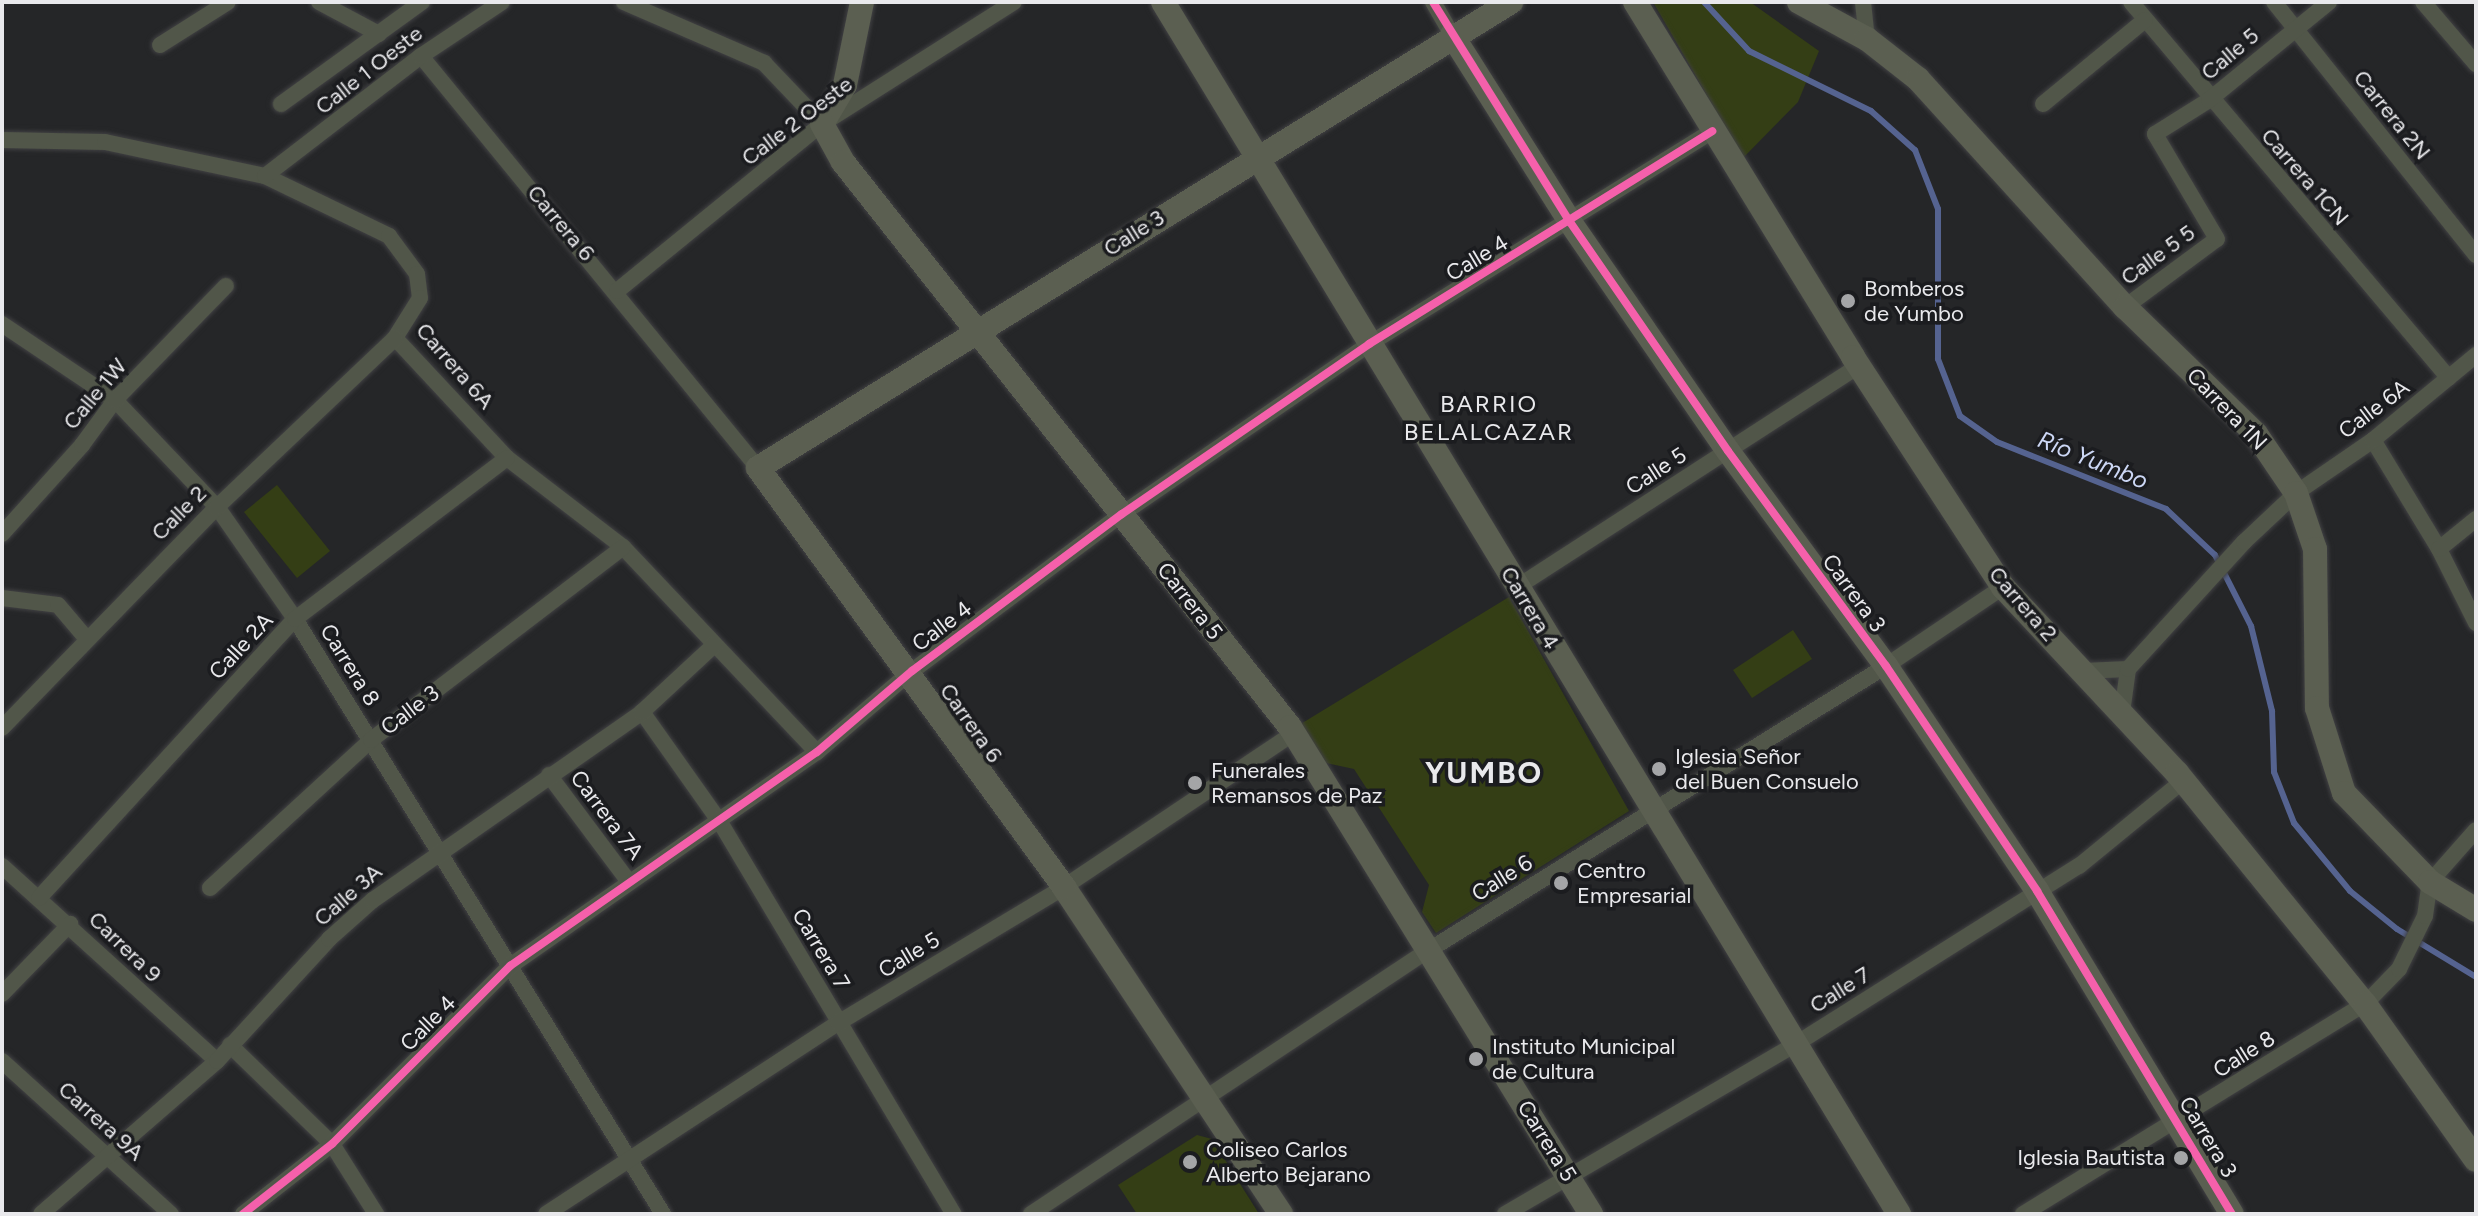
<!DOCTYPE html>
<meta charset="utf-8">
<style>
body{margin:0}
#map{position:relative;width:2478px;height:1216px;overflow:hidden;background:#252628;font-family:Figtree,sans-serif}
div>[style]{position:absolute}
.green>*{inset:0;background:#343e15}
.stream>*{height:6px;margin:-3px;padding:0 3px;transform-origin:3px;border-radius:3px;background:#556390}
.roads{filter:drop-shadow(0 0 2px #414143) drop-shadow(0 0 2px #414143)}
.street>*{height:16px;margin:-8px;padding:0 8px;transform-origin:8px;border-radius:8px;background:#515649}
.secondary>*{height:24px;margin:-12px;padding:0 12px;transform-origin:12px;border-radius:12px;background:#5b5f51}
.cycleway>*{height:8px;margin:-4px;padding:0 4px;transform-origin:4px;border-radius:4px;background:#f560ab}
.dots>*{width:22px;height:22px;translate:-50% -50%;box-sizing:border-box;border:4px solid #1b1c1f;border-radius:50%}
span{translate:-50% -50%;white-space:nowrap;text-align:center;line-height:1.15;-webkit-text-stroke:7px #1b1c1f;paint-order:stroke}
.street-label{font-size:22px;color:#e9e9ec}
.poi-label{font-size:22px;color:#e9e9ec}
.left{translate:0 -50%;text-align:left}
.right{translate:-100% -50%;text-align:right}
.neighbourhood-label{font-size:24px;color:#e9e9ec;letter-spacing:2px}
.water-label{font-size:24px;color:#ccd7f5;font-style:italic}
.district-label{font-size:30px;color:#e9e9ec;font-weight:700;letter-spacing:2px}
.frame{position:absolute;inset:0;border:4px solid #e9e9ec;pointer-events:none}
</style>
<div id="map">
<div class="green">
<i style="clip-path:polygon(1653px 2px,1750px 2px,1819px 51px,1798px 102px,1743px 158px)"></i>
<i style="clip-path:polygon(277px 485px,330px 551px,297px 578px,244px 512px)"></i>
<i style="clip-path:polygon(1509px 597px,1629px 811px,1436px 933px,1422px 912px,1429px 885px,1354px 769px,1326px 763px,1299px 725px)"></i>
<i style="clip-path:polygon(1793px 630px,1812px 659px,1752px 698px,1733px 670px)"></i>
<i style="clip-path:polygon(1197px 1135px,1212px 1139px,1259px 1214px,1137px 1214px,1118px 1185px)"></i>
</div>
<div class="stream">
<i style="left:1704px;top:2px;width:67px;rotate:47.4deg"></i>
<i style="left:1749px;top:51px;width:136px;rotate:26.2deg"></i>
<i style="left:1871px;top:111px;width:59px;rotate:41.6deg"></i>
<i style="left:1915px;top:150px;width:63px;rotate:68.7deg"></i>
<i style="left:1938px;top:209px;width:150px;rotate:90deg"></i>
<i style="left:1938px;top:359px;width:61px;rotate:68.9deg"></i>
<i style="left:1960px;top:416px;width:45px;rotate:35.1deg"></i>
<i style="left:1997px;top:442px;width:182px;rotate:21.6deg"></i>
<i style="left:2166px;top:509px;width:67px;rotate:43.2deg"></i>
<i style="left:2215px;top:555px;width:80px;rotate:63.1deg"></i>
<i style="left:2251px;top:626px;width:88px;rotate:76.1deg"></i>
<i style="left:2272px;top:711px;width:61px;rotate:88.1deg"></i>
<i style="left:2274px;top:772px;width:55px;rotate:68.6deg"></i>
<i style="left:2294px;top:823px;width:88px;rotate:50.5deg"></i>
<i style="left:2350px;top:891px;width:60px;rotate:39deg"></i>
<i style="left:2397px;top:929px;width:92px;rotate:31.3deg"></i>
</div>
<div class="roads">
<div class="street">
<i style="left:319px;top:2px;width:68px;rotate:28.1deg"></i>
<i style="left:624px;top:2px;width:153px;rotate:23.5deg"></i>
<i style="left:764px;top:63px;width:84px;rotate:46.4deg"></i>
<i style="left:1433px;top:2px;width:38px;rotate:60deg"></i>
<i style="left:1863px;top:2px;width:37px;rotate:84deg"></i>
<i style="left:2131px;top:2px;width:492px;rotate:49.8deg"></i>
<i style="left:2274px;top:2px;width:324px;rotate:51.4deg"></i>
<i style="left:2423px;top:2px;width:82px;rotate:49.5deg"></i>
<i style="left:160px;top:45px;width:80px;rotate:-32.3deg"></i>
<i style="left:421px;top:56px;width:532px;rotate:50.72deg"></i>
<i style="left:281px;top:104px;width:174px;rotate:-35.9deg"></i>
<i style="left:2043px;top:104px;width:132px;rotate:-39.5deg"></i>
<i style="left:2px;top:140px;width:103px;rotate:1.1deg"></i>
<i style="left:105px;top:142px;width:164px;rotate:12deg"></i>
<i style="left:265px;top:176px;width:138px;rotate:25.8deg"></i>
<i style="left:389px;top:236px;width:47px;rotate:53.6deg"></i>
<i style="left:417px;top:274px;width:24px;rotate:83deg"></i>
<i style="left:420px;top:298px;width:47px;rotate:122deg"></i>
<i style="left:395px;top:338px;width:164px;rotate:47deg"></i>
<i style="left:507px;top:458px;width:146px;rotate:37.5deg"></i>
<i style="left:623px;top:547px;width:282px;rotate:46.6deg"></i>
<i style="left:265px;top:176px;width:197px;rotate:-37.6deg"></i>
<i style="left:421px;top:56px;width:97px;rotate:-33.7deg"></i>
<i style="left:617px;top:291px;width:264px;rotate:-39.2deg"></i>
<i style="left:822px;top:124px;width:227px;rotate:-32.4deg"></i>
<i style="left:2125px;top:307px;width:114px;rotate:-36.5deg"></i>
<i style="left:2217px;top:239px;width:122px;rotate:-120.6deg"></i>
<i style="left:2155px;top:134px;width:64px;rotate:-32.2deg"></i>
<i style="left:2209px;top:100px;width:155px;rotate:-39.2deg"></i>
<i style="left:2px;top:324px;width:136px;rotate:33.9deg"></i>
<i style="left:115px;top:400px;width:148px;rotate:46.4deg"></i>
<i style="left:217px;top:507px;width:136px;rotate:55.1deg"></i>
<i style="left:295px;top:619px;width:700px;rotate:58.26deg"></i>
<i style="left:2373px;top:440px;width:127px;rotate:58.8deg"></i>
<i style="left:2439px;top:549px;width:83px;rotate:63.4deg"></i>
<i style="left:2px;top:534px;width:120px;rotate:-48deg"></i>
<i style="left:82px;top:445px;width:56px;rotate:-53.7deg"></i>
<i style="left:115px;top:400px;width:159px;rotate:-45.8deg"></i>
<i style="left:2439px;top:549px;width:48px;rotate:-39deg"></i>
<i style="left:1517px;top:587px;width:407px;rotate:-32.9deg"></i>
<i style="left:2px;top:598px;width:56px;rotate:7.1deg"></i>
<i style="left:58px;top:605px;width:43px;rotate:49.7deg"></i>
<i style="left:2083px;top:671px;width:45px;rotate:-2.5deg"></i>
<i style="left:642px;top:712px;width:135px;rotate:54.7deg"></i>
<i style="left:720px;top:822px;width:457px;rotate:59.2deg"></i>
<i style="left:2122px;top:713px;width:44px;rotate:-82.2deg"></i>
<i style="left:2128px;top:669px;width:172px;rotate:-47.6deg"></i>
<i style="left:2244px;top:542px;width:71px;rotate:-43.3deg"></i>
<i style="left:2296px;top:493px;width:93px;rotate:-34.5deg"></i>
<i style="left:2373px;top:440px;width:134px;rotate:-39.5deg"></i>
<i style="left:2px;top:728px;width:308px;rotate:-45.8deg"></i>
<i style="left:217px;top:507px;width:245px;rotate:-43.5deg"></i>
<i style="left:549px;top:775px;width:134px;rotate:53.2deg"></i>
<i style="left:2px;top:866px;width:290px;rotate:42.2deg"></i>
<i style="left:210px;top:888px;width:219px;rotate:-42.6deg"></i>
<i style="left:371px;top:740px;width:317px;rotate:-37.4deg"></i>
<i style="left:39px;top:898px;width:379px;rotate:-47.5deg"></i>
<i style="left:295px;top:619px;width:266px;rotate:-37.2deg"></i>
<i style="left:2px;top:994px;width:98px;rotate:-45.8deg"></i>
<i style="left:230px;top:1045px;width:142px;rotate:44.1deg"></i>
<i style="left:332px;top:1144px;width:83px;rotate:57.8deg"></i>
<i style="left:2px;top:1061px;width:228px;rotate:42.2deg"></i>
<i style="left:41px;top:1214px;width:233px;rotate:-41deg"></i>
<i style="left:217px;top:1061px;width:166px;rotate:-47.4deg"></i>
<i style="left:329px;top:939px;width:59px;rotate:-41.6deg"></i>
<i style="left:373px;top:900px;width:328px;rotate:-34.9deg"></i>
<i style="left:642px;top:712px;width:98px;rotate:-42.9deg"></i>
<i style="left:243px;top:1214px;width:113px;rotate:-38.2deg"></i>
<i style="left:332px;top:1144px;width:252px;rotate:-45deg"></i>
<i style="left:510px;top:966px;width:374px;rotate:-34.9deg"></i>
<i style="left:817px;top:752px;width:125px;rotate:-40.5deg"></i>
<i style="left:912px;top:671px;width:262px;rotate:-36.8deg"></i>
<i style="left:1122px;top:514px;width:300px;rotate:-34.5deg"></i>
<i style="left:1369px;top:344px;width:404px;rotate:-31.8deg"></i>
<i style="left:546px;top:1214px;width:349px;rotate:-33.2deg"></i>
<i style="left:838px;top:1023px;width:264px;rotate:-31deg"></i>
<i style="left:1064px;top:887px;width:277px;rotate:-33.8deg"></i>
<i style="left:1031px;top:1214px;width:478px;rotate:-33.6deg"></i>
<i style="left:1429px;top:950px;width:538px;rotate:-31.86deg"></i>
<i style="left:1886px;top:666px;width:141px;rotate:-34deg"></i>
<i style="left:1505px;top:1214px;width:341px;rotate:-30.3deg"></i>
<i style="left:1799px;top:1042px;width:331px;rotate:-32.2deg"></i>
<i style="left:2079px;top:866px;width:134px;rotate:-39.3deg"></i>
<i style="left:2023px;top:1214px;width:401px;rotate:-31.6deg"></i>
<i style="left:2365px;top:1004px;width:49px;rotate:-45.8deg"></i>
<i style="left:2399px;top:969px;width:59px;rotate:-63.9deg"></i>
<i style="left:2425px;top:916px;width:34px;rotate:-82deg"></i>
<i style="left:2430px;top:882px;width:69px;rotate:-48.5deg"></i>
</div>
<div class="secondary">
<i style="left:862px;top:2px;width:85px;rotate:101.6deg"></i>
<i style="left:845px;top:85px;width:45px;rotate:120.5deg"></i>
<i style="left:822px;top:124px;width:43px;rotate:61.1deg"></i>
<i style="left:843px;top:162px;width:720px;rotate:51.65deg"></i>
<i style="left:1290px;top:727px;width:573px;rotate:58.28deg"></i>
<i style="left:1163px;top:2px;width:1418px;rotate:58.73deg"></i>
<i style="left:1635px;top:2px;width:417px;rotate:58.4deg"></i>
<i style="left:1853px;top:357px;width:275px;rotate:56.9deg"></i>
<i style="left:2003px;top:587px;width:255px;rotate:46.9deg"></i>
<i style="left:2177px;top:773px;width:298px;rotate:50.9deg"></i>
<i style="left:2365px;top:1004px;width:191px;rotate:54.6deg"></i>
<i style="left:1799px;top:2px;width:77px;rotate:28.6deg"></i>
<i style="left:1867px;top:39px;width:65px;rotate:38.1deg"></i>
<i style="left:1918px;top:79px;width:308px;rotate:47.8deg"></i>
<i style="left:2125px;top:307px;width:182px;rotate:44.1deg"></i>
<i style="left:2256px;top:434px;width:71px;rotate:55.9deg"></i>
<i style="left:2296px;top:493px;width:59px;rotate:71.3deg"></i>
<i style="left:2315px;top:549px;width:159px;rotate:89.3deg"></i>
<i style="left:2317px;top:708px;width:89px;rotate:72.4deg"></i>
<i style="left:2344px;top:793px;width:124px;rotate:46deg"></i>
<i style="left:2430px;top:882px;width:54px;rotate:31.3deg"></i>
<i style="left:1452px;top:35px;width:221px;rotate:57.7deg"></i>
<i style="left:1570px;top:222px;width:278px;rotate:55.4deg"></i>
<i style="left:1728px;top:451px;width:267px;rotate:53.7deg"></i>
<i style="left:1886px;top:666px;width:271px;rotate:56.1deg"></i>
<i style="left:2037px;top:891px;width:377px;rotate:58.9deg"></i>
<i style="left:1281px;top:1214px;width:392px;rotate:-123.6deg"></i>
<i style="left:1064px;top:887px;width:519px;rotate:-126.14deg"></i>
<i style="left:758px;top:468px;width:886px;rotate:-31.75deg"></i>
</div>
</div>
<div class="cycleway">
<i style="left:1433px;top:2px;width:259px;rotate:58.1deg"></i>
<i style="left:1570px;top:222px;width:278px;rotate:55.4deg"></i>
<i style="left:1728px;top:451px;width:267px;rotate:53.7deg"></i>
<i style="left:1886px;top:666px;width:271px;rotate:56.1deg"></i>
<i style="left:2037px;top:891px;width:377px;rotate:58.9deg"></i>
<i style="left:243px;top:1214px;width:113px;rotate:-38.2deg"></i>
<i style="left:332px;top:1144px;width:252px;rotate:-45deg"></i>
<i style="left:510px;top:966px;width:374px;rotate:-34.9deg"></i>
<i style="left:817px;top:752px;width:125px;rotate:-40.5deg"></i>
<i style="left:912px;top:671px;width:262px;rotate:-36.8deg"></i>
<i style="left:1122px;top:514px;width:300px;rotate:-34.5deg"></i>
<i style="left:1369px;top:344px;width:404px;rotate:-31.8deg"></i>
</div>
<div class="dots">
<i style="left:1848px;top:301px;background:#a4a5a7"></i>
<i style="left:1659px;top:769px;background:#a4a5a7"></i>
<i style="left:1195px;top:783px;background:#a4a5a7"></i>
<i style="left:1561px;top:883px;background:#a4a5a7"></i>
<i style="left:1476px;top:1059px;background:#a4a5a7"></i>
<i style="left:2181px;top:1158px;background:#a4a5a7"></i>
<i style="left:1190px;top:1162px;background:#a4a5a7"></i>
</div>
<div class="street-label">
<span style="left:2230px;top:54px;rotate:-40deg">Calle 5</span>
<span style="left:369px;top:70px;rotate:-38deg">Calle 1 Oeste</span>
<span style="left:2392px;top:115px;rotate:51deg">Carrera 2N</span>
<span style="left:797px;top:121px;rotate:-37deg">Calle 2 Oeste</span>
<span style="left:2305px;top:177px;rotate:49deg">Carrera 1CN</span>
<span style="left:561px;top:223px;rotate:50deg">Carrera 6</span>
<span style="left:1134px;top:233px;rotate:-32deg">Calle 3</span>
<span style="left:2158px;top:255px;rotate:-36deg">Calle 5 5</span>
<span style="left:1477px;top:258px;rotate:-31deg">Calle 4</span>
<span style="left:455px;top:366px;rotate:49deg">Carrera 6A</span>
<span style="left:95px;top:394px;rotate:-50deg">Calle 1W</span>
<span style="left:2227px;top:409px;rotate:46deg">Carrera 1N</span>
<span style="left:2374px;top:409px;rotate:-37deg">Calle 6A</span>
<span style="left:1656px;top:471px;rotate:-33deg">Calle 5</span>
<span style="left:179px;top:513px;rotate:-45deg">Calle 2</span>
<span style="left:1854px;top:593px;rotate:54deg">Carrera 3</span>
<span style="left:1190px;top:601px;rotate:52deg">Carrera 5</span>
<span style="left:2023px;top:604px;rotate:49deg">Carrera 2</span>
<span style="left:1530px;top:608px;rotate:59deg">Carrera 4</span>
<span style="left:942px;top:626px;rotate:-37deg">Calle 4</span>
<span style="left:241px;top:646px;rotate:-47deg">Calle 2A</span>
<span style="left:350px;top:665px;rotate:58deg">Carrera 8</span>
<span style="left:410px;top:710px;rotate:-37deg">Calle 3</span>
<span style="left:971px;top:723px;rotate:55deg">Carrera 6</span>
<span style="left:607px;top:815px;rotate:53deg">Carrera 7A</span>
<span style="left:1502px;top:878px;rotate:-32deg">Calle 6</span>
<span style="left:348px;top:895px;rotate:-41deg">Calle 3A</span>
<span style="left:125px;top:947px;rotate:44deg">Carrera 9</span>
<span style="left:821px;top:949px;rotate:59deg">Carrera 7</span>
<span style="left:909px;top:955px;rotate:-31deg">Calle 5</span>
<span style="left:1840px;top:990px;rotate:-32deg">Calle 7</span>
<span style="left:428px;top:1023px;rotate:-45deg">Calle 4</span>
<span style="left:2244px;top:1054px;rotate:-32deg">Calle 8</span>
<span style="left:101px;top:1121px;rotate:42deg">Carrera 9A</span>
<span style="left:2208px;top:1137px;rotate:59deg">Carrera 3</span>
<span style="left:1547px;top:1141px;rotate:58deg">Carrera 5</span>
</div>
<div class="poi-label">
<span class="left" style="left:1864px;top:301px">Bomberos<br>de Yumbo</span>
<span class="left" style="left:1675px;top:769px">Iglesia Señor<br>del Buen Consuelo</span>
<span class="left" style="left:1211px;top:783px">Funerales<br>Remansos de Paz</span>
<span class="left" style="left:1577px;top:883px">Centro<br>Empresarial</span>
<span class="left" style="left:1492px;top:1059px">Instituto Municipal<br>de Cultura</span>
<span class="left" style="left:1206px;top:1162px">Coliseo Carlos<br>Alberto Bejarano</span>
<span class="right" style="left:2165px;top:1158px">Iglesia Bautista</span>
</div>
<div class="neighbourhood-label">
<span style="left:1489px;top:418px">BARRIO<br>BELALCAZAR</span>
</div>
<div class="water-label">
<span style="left:2093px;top:460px;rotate:22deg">Río Yumbo</span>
</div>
<div class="district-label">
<span style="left:1484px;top:773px">YUMBO</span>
</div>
<div class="frame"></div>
</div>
